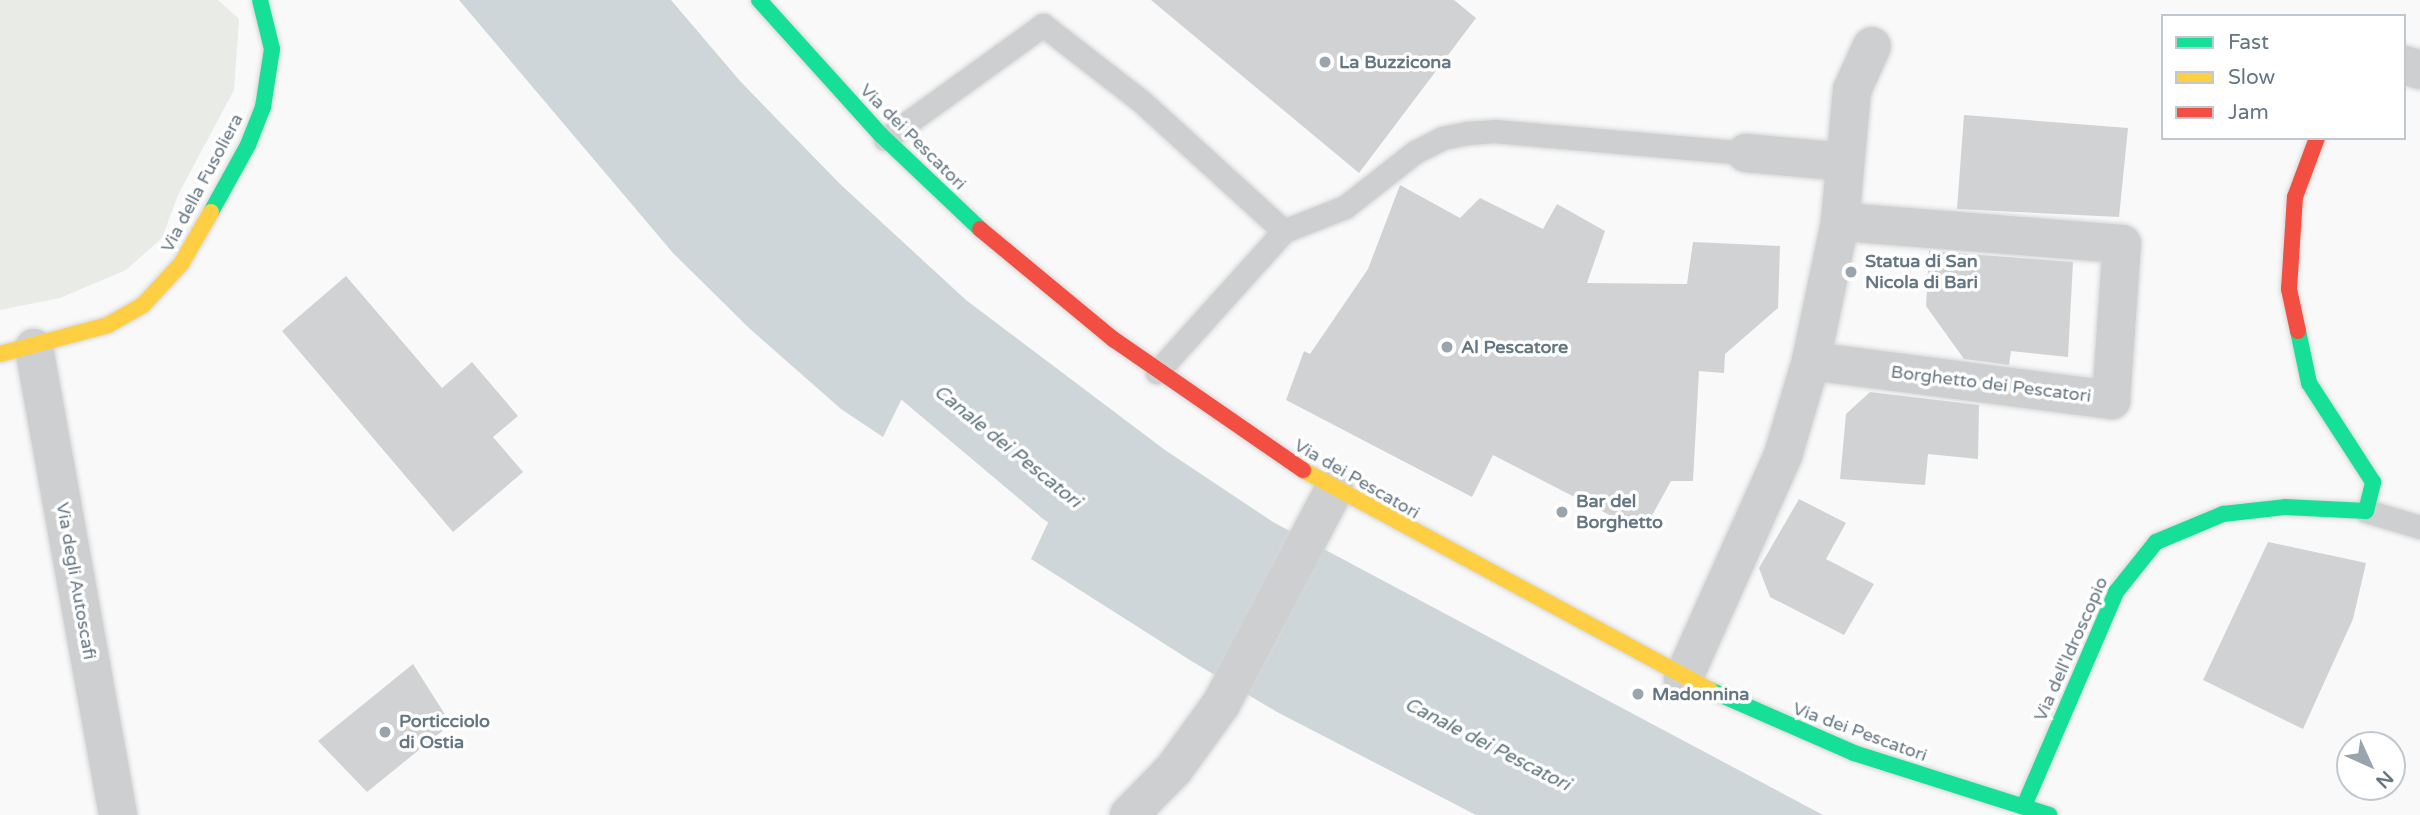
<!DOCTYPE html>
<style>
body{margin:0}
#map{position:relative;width:2420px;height:815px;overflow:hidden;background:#f9f9f9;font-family:"Varela Round",sans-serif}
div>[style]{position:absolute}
.green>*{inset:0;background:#e8ebe6}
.water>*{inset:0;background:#ced6d9}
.canal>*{height:60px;margin:-30px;padding:0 30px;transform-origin:30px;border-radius:30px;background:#ced6d9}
.building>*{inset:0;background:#d0d2d3}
.roads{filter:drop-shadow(0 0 2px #d5d6d7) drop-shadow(0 0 2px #d5d6d7)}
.lane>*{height:23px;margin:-11.5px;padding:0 11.5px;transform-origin:11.5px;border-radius:11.5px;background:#cecfd0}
.street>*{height:38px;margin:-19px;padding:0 19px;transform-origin:19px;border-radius:19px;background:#cecfd0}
.fast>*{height:16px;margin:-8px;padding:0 8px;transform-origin:8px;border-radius:8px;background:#16e098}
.slow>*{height:16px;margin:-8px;padding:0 8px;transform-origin:8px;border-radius:8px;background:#ffcf43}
.jam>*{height:16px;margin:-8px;padding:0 8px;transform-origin:8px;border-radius:8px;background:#f24e42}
.dots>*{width:19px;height:19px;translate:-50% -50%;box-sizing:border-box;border:4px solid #fff;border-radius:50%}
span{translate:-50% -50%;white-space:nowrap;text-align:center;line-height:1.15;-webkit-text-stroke:7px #fff;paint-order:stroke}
.poi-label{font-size:18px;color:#657683;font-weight:700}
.left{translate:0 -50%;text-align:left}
.street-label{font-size:18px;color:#657683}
.water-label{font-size:19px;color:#60757c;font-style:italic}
.legend{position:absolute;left:2161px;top:14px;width:245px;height:126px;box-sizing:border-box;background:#fff;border:2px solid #c1c8cd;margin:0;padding:9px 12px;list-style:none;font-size:21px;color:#657683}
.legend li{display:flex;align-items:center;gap:14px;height:35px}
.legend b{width:35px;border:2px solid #c1c8cd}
.north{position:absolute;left:2336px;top:731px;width:70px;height:70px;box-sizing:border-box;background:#fff;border:2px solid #c1c8cd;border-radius:50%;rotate:135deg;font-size:19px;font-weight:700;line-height:28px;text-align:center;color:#657683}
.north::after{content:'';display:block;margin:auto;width:24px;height:32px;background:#99a4ac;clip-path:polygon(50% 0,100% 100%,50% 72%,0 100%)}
</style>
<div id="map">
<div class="green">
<i style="clip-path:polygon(0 0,218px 0,239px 19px,234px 90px,178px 195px,162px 238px,126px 270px,60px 298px,0 310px)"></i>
</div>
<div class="water">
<i style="clip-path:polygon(459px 0,671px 0,740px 81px,840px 184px,966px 300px,1165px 450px,1273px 522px,1823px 815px,1476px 815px,1277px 712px,1193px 662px,1031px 559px,1061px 495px,915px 372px,883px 437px,841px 409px,749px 328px,673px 253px)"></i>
</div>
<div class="canal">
<i style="left:859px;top:314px;width:79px;rotate:46deg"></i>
<i style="left:914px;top:371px;width:192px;rotate:40.1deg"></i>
<i style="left:1061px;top:495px;width:67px;rotate:32.3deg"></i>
</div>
<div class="building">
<i style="clip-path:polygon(1151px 0,1454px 0,1476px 18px,1359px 173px)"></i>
<i style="clip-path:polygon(1964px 115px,2128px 128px,2119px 217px,1957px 209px)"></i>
<i style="clip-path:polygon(1400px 185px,1460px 218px,1480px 198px,1543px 229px,1557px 204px,1605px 231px,1587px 283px,1687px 284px,1693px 242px,1780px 246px,1778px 308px,1725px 354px,1724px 373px,1699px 371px,1693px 481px,1671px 481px,1650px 519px,1629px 525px,1493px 455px,1472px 497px,1286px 400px,1304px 351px,1310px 354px,1368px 269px)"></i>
<i style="clip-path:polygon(1929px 251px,2073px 262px,2068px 357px,2011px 351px,2009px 365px,1964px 359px,1926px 306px)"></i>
<i style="clip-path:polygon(346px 276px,442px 388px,472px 362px,518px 416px,493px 437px,523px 472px,453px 532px,282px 331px)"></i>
<i style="clip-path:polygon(1870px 392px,1979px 405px,1978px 459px,1928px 454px,1925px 485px,1840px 479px,1846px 414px)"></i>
<i style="clip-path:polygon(1799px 499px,1846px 523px,1826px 559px,1874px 584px,1844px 635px,1770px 597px,1759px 568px)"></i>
<i style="clip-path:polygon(2268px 542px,2366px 563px,2353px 619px,2303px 729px,2203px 680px)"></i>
<i style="clip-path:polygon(413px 664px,451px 724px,367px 792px,318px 741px)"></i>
</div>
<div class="roads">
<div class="lane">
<i style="left:885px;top:139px;width:195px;rotate:-35.8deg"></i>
<i style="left:1043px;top:25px;width:124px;rotate:37.8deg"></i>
<i style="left:1141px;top:101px;width:193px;rotate:42.3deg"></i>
<i style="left:1284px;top:231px;width:190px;rotate:132deg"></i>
<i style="left:1284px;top:231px;width:66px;rotate:-21.5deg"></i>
<i style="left:1345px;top:207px;width:89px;rotate:-38.2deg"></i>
<i style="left:1415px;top:152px;width:30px;rotate:-27deg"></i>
<i style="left:1442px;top:138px;width:25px;rotate:-11deg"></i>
<i style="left:1467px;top:133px;width:27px;rotate:-4deg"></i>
<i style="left:1494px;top:131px;width:253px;rotate:5deg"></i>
<i style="left:2366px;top:511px;width:56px;rotate:16.5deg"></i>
</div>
<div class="street">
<i style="left:2404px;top:65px;width:17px;rotate:17deg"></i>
<i style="left:1746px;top:153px;width:98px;rotate:5.2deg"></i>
<i style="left:34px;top:348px;width:474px;rotate:79.8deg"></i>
<i style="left:1811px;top:361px;width:303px;rotate:7.4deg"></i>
<i style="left:2111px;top:400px;width:156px;rotate:-86deg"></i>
<i style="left:2122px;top:244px;width:283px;rotate:-175.5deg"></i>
<i style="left:1683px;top:679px;width:245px;rotate:-65.9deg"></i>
<i style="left:1783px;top:455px;width:98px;rotate:-73.4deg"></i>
<i style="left:1811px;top:361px;width:142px;rotate:-78.2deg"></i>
<i style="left:1840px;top:222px;width:133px;rotate:-84.8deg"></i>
<i style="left:1852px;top:90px;width:48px;rotate:-65.6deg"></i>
<i style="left:1129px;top:815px;width:64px;rotate:-45.6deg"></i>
<i style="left:1174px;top:769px;width:80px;rotate:-54.1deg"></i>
<i style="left:1221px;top:704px;width:242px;rotate:-62.2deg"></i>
</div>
<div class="fast">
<i style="left:759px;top:0;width:182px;rotate:47.9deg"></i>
<i style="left:881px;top:135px;width:137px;rotate:43.5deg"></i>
<i style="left:211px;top:212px;width:77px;rotate:-61.1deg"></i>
<i style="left:248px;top:145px;width:41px;rotate:-68.5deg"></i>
<i style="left:263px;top:107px;width:59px;rotate:-81.2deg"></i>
<i style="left:272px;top:49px;width:50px;rotate:-103.8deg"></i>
<i style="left:1710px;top:690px;width:157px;rotate:23.6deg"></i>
<i style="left:1854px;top:753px;width:205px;rotate:17.6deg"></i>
<i style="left:2024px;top:806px;width:233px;rotate:-66.7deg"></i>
<i style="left:2116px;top:592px;width:64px;rotate:-51.3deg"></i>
<i style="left:2156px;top:542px;width:73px;rotate:-22.7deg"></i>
<i style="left:2223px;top:514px;width:62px;rotate:-6.4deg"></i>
<i style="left:2285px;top:507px;width:81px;rotate:2.8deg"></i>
<i style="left:2366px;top:511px;width:30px;rotate:-76deg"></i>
<i style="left:2373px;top:482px;width:118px;rotate:-122.9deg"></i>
<i style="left:2309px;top:383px;width:53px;rotate:-101.9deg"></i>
</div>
<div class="slow">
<i style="left:0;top:354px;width:112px;rotate:-15deg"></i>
<i style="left:108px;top:325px;width:40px;rotate:-29.7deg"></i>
<i style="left:143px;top:305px;width:56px;rotate:-47.2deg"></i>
<i style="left:181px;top:264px;width:60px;rotate:-60deg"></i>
<i style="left:1303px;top:470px;width:463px;rotate:28.4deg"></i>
</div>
<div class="jam">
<i style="left:980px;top:229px;width:173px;rotate:39.6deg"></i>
<i style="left:1113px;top:339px;width:231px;rotate:34.6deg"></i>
<i style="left:2298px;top:331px;width:43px;rotate:-102.1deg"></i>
<i style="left:2289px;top:289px;width:92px;rotate:-86.3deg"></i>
<i style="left:2295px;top:197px;width:63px;rotate:-69.6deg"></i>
</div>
</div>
<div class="dots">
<i style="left:1325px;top:62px;background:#99a4ac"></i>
<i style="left:1851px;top:272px;background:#99a4ac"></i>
<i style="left:1447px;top:347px;background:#99a4ac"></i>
<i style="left:1562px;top:512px;background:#99a4ac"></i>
<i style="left:1638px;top:694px;background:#99a4ac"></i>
<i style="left:385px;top:732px;background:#99a4ac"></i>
</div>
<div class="poi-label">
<span class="left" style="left:1339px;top:62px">La Buzzicona</span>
<span class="left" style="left:1865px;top:272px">Statua di San<br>Nicola di Bari</span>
<span class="left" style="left:1461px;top:347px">Al Pescatore</span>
<span class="left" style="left:1576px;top:512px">Bar del<br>Borghetto</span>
<span class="left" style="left:1652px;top:694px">Madonnina</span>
<span class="left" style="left:399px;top:732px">Porticciolo<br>di Ostia</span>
</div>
<div class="street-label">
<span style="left:913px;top:137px;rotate:45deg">Via dei Pescatori</span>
<span style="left:202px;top:183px;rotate:-62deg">Via della Fusoliera</span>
<span style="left:1991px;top:384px;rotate:7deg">Borghetto dei Pescatori</span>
<span style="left:1357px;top:479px;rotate:30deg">Via dei Pescatori</span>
<span style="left:76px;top:581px;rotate:80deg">Via degli Autoscafi</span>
<span style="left:2071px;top:649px;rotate:-66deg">Via dell'Idroscopio</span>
<span style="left:1860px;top:732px;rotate:20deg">Via dei Pescatori</span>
</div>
<div class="water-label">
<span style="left:1007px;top:447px;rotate:39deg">Canale dei Pescatori</span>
<span style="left:1487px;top:745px;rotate:27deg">Canale dei Pescatori</span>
</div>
<ul class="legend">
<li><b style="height:9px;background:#16e098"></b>Fast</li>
<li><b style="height:9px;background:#ffcf43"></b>Slow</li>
<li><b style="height:9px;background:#f24e42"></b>Jam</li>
</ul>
<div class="north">N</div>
</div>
